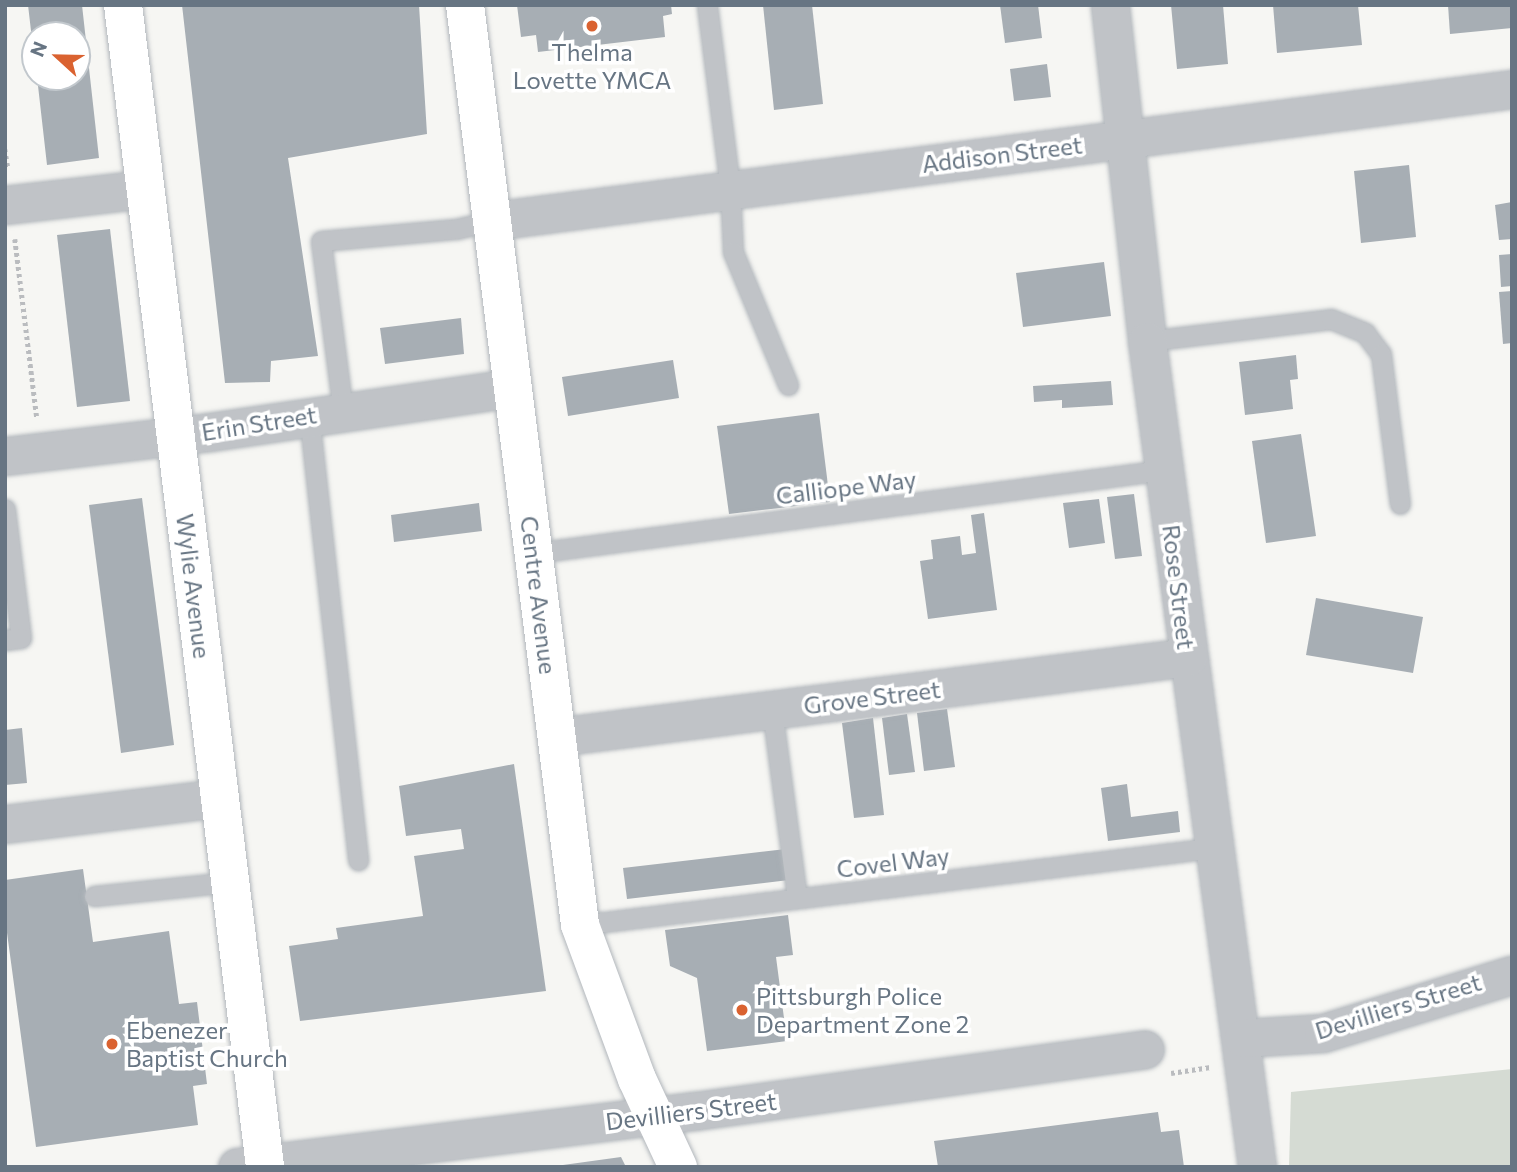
<!DOCTYPE html>
<style>
body{margin:0}
#map{position:relative;width:1517px;height:1172px;overflow:hidden;background:#f6f6f3;font-family:Commissioner,sans-serif}
div>[style]{position:absolute}
.green>*{inset:0;background:#d5dbd3}
.building>*{inset:0;background:#a7aeb4}
.path>*{height:4.5px;margin-top:-2.25px;transform-origin:0;background:repeating-linear-gradient(90deg,#babcbf 0 3.5px,transparent 0 7px)}
.roads{filter:drop-shadow(0 0 2px #b2b7bc) drop-shadow(0 0 2px #b2b7bc)}
.lane>*{height:19px;margin:-9.5px;padding:0 9.5px;transform-origin:9.5px;border-radius:9.5px;background:#c0c3c7}
.street>*{height:37px;margin:-18.5px;padding:0 18.5px;transform-origin:18.5px;border-radius:18.5px;background:#c0c3c7}
.secondary>*{height:38px;margin:-19px;padding:0 19px;transform-origin:19px;border-radius:19px;background:#fff}
.dots>*{width:19px;height:19px;translate:-50% -50%;box-sizing:border-box;border:4px solid #fff;border-radius:50%}
span{translate:-50% -50%;white-space:nowrap;text-align:center;line-height:1.15;-webkit-text-stroke:7px #fff;paint-order:stroke}
.poi-label{font-size:24px;color:#677583}
.left{translate:0 -50%;text-align:left}
.street-label{font-size:24px;color:#677583}
.frame{position:absolute;inset:0;border:7px solid #677583;pointer-events:none}
.north{position:absolute;left:21px;top:21px;width:70px;height:70px;box-sizing:border-box;background:#fff;border:2px solid #c2c8cd;border-radius:50%;rotate:292deg;font-size:19px;font-weight:700;line-height:28px;text-align:center;color:#677583}
.north::after{content:'';display:block;margin:auto;width:24px;height:32px;background:#da6230;clip-path:polygon(50% 0,100% 100%,50% 72%,0 100%)}
</style>
<div id="map">
<div class="green">
<i style="clip-path:polygon(1512px 1069px,1512px 1167px,1289px 1167px,1291px 1092px)"></i>
</div>
<div class="building">
<i style="clip-path:polygon(28px 5px,82px 5px,99px 158px,47px 165px,37px 77px,77px 77px,77px 35px,35px 35px,33px 48px)"></i>
<i style="clip-path:polygon(182px 5px,419px 5px,427px 134px,288px 158px,318px 356px,271px 361px,270px 382px,225px 383px)"></i>
<i style="clip-path:polygon(517px 5px,671px 5px,672px 14px,663px 16px,665px 37px,538px 52px,536px 35px,521px 37px)"></i>
<i style="clip-path:polygon(763px 5px,812px 5px,823px 104px,774px 110px)"></i>
<i style="clip-path:polygon(1000px 5px,1038px 5px,1042px 38px,1005px 43px)"></i>
<i style="clip-path:polygon(1171px 5px,1223px 5px,1228px 64px,1177px 69px)"></i>
<i style="clip-path:polygon(1273px 5px,1358px 5px,1362px 45px,1277px 53px)"></i>
<i style="clip-path:polygon(1448px 5px,1512px 5px,1512px 28px,1450px 34px)"></i>
<i style="clip-path:polygon(1047px 64px,1051px 97px,1014px 101px,1010px 69px)"></i>
<i style="clip-path:polygon(1409px 165px,1416px 237px,1361px 243px,1354px 171px)"></i>
<i style="clip-path:polygon(1512px 202px,1512px 239px,1499px 240px,1495px 205px)"></i>
<i style="clip-path:polygon(110px 229px,130px 401px,77px 407px,57px 235px)"></i>
<i style="clip-path:polygon(1512px 254px,1512px 286px,1501px 287px,1499px 255px)"></i>
<i style="clip-path:polygon(1104px 262px,1111px 316px,1023px 327px,1016px 273px)"></i>
<i style="clip-path:polygon(1512px 291px,1512px 343px,1503px 344px,1499px 292px)"></i>
<i style="clip-path:polygon(461px 318px,464px 354px,385px 364px,380px 328px)"></i>
<i style="clip-path:polygon(1296px 355px,1298px 379px,1290px 380px,1293px 409px,1245px 415px,1239px 362px)"></i>
<i style="clip-path:polygon(673px 360px,679px 398px,568px 416px,562px 377px)"></i>
<i style="clip-path:polygon(1111px 381px,1113px 405px,1062px 408px,1062px 400px,1034px 402px,1033px 386px)"></i>
<i style="clip-path:polygon(819px 413px,830px 502px,729px 514px,717px 426px)"></i>
<i style="clip-path:polygon(1301px 434px,1316px 536px,1266px 543px,1252px 441px)"></i>
<i style="clip-path:polygon(1134px 494px,1142px 556px,1115px 559px,1107px 497px)"></i>
<i style="clip-path:polygon(142px 498px,174px 745px,121px 753px,89px 505px)"></i>
<i style="clip-path:polygon(1099px 499px,1105px 543px,1069px 548px,1063px 503px)"></i>
<i style="clip-path:polygon(479px 503px,482px 531px,394px 542px,391px 515px)"></i>
<i style="clip-path:polygon(984px 513px,997px 610px,928px 619px,920px 561px,933px 559px,931px 540px,960px 536px,962px 555px,976px 553px,971px 515px)"></i>
<i style="clip-path:polygon(1316px 598px,1423px 617px,1413px 673px,1306px 655px)"></i>
<i style="clip-path:polygon(947px 709px,955px 767px,924px 771px,917px 713px)"></i>
<i style="clip-path:polygon(907px 714px,915px 772px,889px 775px,882px 718px)"></i>
<i style="clip-path:polygon(873px 718px,884px 815px,854px 818px,842px 723px)"></i>
<i style="clip-path:polygon(22px 728px,27px 783px,5px 785px,5px 730px)"></i>
<i style="clip-path:polygon(514px 764px,546px 991px,300px 1021px,289px 946px,338px 939px,336px 928px,423px 916px,414px 856px,464px 849px,461px 829px,406px 836px,399px 786px)"></i>
<i style="clip-path:polygon(1127px 784px,1131px 817px,1178px 811px,1180px 832px,1108px 841px,1101px 788px)"></i>
<i style="clip-path:polygon(786px 849px,789px 880px,627px 899px,623px 868px)"></i>
<i style="clip-path:polygon(83px 869px,93px 942px,169px 931px,179px 1004px,197px 1002px,207px 1084px,193px 1086px,198px 1125px,36px 1147px,5px 918px,5px 880px)"></i>
<i style="clip-path:polygon(788px 915px,793px 955px,776px 957px,787px 1041px,707px 1051px,697px 978px,670px 966px,665px 930px)"></i>
<i style="clip-path:polygon(1158px 1112px,1161px 1132px,1179px 1130px,1184px 1167px,938px 1167px,934px 1141px)"></i>
<i style="clip-path:polygon(621px 1157px,626px 1167px,563px 1167px,563px 1165px)"></i>
</div>
<div class="path">
<i style="left:5px;top:149px;width:20px;rotate:81deg"></i>
<i style="left:15px;top:239px;width:180px;rotate:83deg"></i>
<i style="left:1171px;top:1073px;width:40px;rotate:-8.5deg"></i>
</div>
<div class="roads">
<div class="lane">
<i style="left:707px;top:5px;width:184px;rotate:82.8deg"></i>
<i style="left:730px;top:188px;width:64px;rotate:87.3deg"></i>
<i style="left:733px;top:252px;width:144px;rotate:67.5deg"></i>
<i style="left:1147px;top:341px;width:185px;rotate:-6.8deg"></i>
<i style="left:1331px;top:319px;width:37px;rotate:22deg"></i>
<i style="left:1365px;top:333px;width:26px;rotate:53deg"></i>
<i style="left:1381px;top:354px;width:151px;rotate:82.8deg"></i>
<i style="left:343px;top:411px;width:171px;rotate:-97.4deg"></i>
<i style="left:321px;top:241px;width:136px;rotate:-5.1deg"></i>
<i style="left:456px;top:229px;width:37px;rotate:-13deg"></i>
<i style="left:309px;top:415px;width:448px;rotate:83.7deg"></i>
<i style="left:5px;top:509px;width:130px;rotate:82.9deg"></i>
<i style="left:21px;top:638px;width:16px;rotate:173deg"></i>
<i style="left:534px;top:553px;width:635px;rotate:-7.51deg"></i>
<i style="left:772px;top:710px;width:190px;rotate:82.4deg"></i>
<i style="left:94px;top:896px;width:137px;rotate:-5.9deg"></i>
<i style="left:580px;top:925px;width:637px;rotate:-6.95deg"></i>
</div>
<div class="street">
<i style="left:1110px;top:5px;width:338px;rotate:83.7deg"></i>
<i style="left:1147px;top:341px;width:833px;rotate:82.41deg"></i>
<i style="left:5px;top:205px;width:141px;rotate:-6.5deg"></i>
<i style="left:492px;top:221px;width:1029px;rotate:-7.37deg"></i>
<i style="left:5px;top:456px;width:206px;rotate:-6.7deg"></i>
<i style="left:210px;top:432px;width:306px;rotate:-8.3deg"></i>
<i style="left:556px;top:737px;width:637px;rotate:-7.21deg"></i>
<i style="left:5px;top:824px;width:217px;rotate:-6.9deg"></i>
<i style="left:1243px;top:1038px;width:80px;rotate:-3.6deg"></i>
<i style="left:1323px;top:1033px;width:198px;rotate:-17.1deg"></i>
<i style="left:237px;top:1167px;width:461px;rotate:-7deg"></i>
<i style="left:695px;top:1111px;width:454px;rotate:-7.8deg"></i>
</div>
<div class="secondary">
<i style="left:123px;top:5px;width:1171px;rotate:83.03deg"></i>
<i style="left:465px;top:5px;width:927px;rotate:82.87deg"></i>
<i style="left:580px;top:925px;width:164px;rotate:69.7deg"></i>
<i style="left:637px;top:1079px;width:97px;rotate:65deg"></i>
</div>
</div>
<div class="dots">
<i style="left:592px;top:26px;background:#da6230"></i>
<i style="left:742px;top:1010px;background:#da6230"></i>
<i style="left:112px;top:1044px;background:#da6230"></i>
</div>
<div class="poi-label">
<span style="left:592px;top:66px">Thelma<br>Lovette YMCA</span>
<span class="left" style="left:756px;top:1010px">Pittsburgh Police<br>Department Zone 2</span>
<span class="left" style="left:126px;top:1044px">Ebenezer<br>Baptist Church</span>
</div>
<div class="street-label">
<span style="left:1002px;top:154px;rotate:-7deg">Addison Street</span>
<span style="left:259px;top:423px;rotate:-9deg">Erin Street</span>
<span style="left:846px;top:487px;rotate:-7deg">Calliope Way</span>
<span style="left:194px;top:586px;rotate:83deg">Wylie Avenue</span>
<span style="left:1179px;top:587px;rotate:83deg">Rose Street</span>
<span style="left:539px;top:595px;rotate:83deg">Centre Avenue</span>
<span style="left:872px;top:697px;rotate:-7deg">Grove Street</span>
<span style="left:893px;top:862px;rotate:-7deg">Covel Way</span>
<span style="left:1398px;top:1006px;rotate:-17deg">Devilliers Street</span>
<span style="left:691px;top:1111px;rotate:-7deg">Devilliers Street</span>
</div>
<div class="frame"></div>
<div class="north">N</div>
</div>
